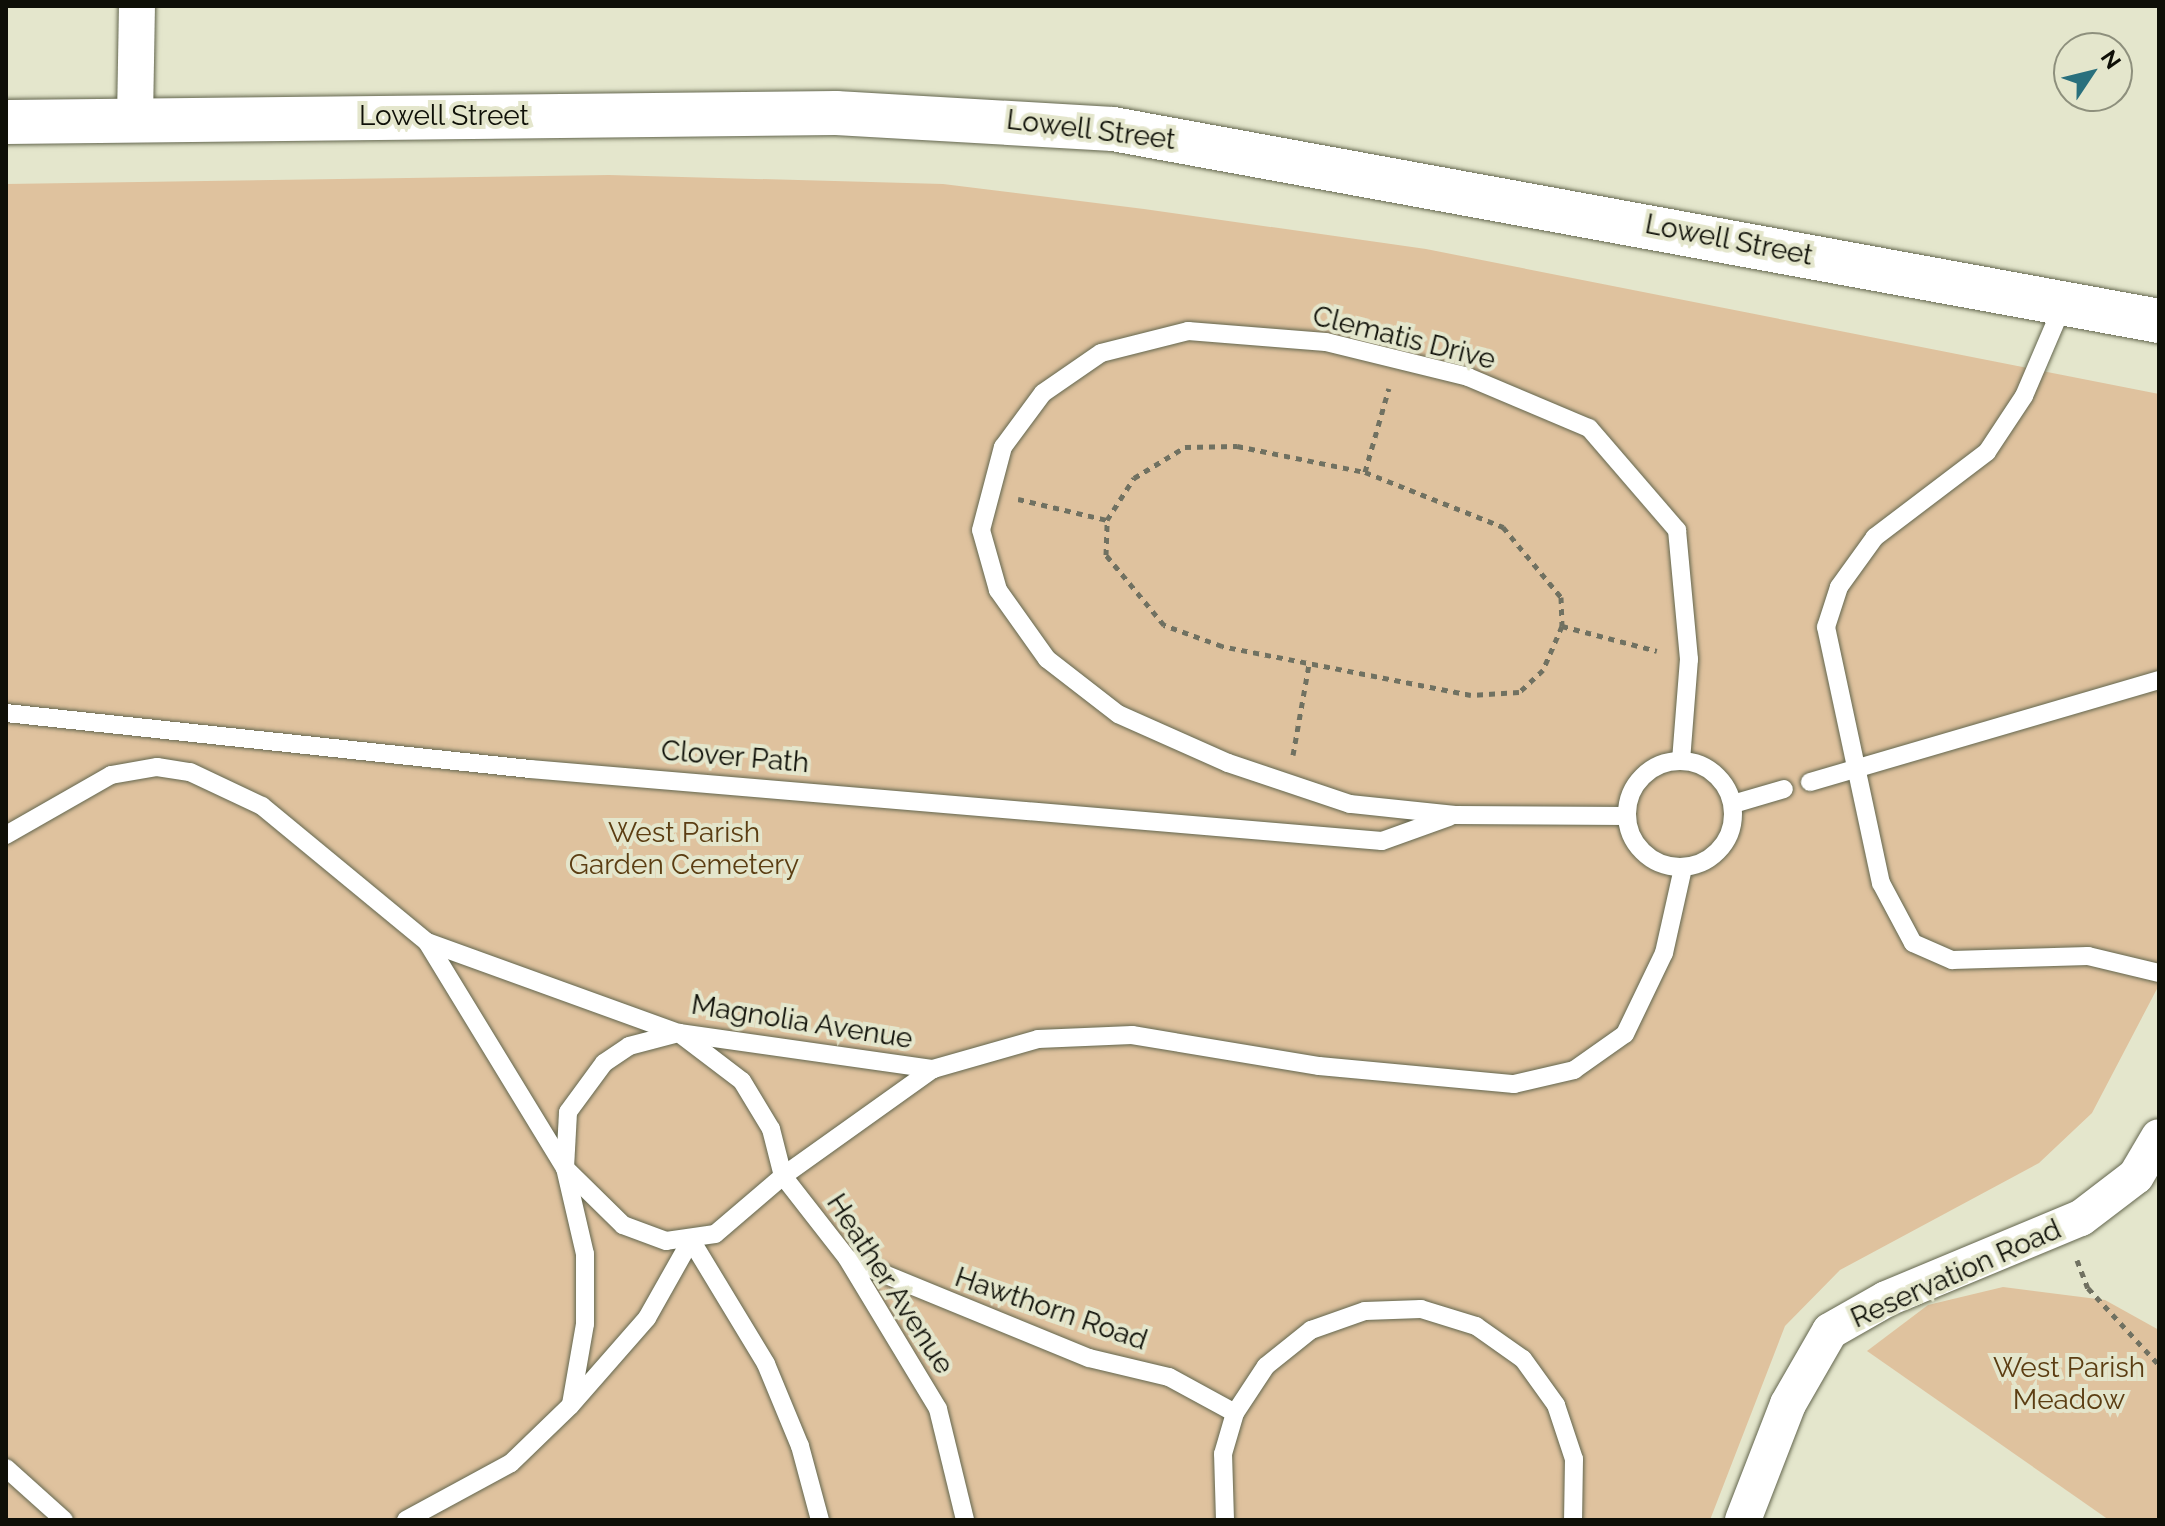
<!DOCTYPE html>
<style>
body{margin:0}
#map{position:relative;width:2165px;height:1526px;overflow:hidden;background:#e4e6cc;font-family:Raleway,sans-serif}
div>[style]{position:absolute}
.green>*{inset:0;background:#dfc29e}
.path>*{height:5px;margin-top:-2.5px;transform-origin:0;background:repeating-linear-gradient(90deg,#707161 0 6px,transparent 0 12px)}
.roads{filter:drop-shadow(0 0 2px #63664e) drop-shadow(0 0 2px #63664e)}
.service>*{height:18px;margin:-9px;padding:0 9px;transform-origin:9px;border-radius:9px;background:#fff}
.service>.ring{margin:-9px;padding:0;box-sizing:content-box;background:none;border:18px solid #fff;border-radius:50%}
.minor>*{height:36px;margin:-18px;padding:0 18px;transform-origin:18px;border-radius:18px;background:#fff}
.secondary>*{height:44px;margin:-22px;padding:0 22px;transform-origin:22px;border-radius:22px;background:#fff}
span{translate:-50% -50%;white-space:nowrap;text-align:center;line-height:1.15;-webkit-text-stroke:8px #e4e6cc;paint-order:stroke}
.street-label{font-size:28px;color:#0e0f07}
.park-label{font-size:28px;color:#5b3d12}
.frame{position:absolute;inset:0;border:8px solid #0e0f07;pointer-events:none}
.north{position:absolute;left:2053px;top:32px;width:80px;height:80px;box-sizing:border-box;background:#e4e6cc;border:2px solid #8e907d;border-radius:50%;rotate:55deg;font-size:22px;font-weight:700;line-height:32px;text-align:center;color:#0e0f07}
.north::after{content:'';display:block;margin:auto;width:28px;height:36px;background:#29707d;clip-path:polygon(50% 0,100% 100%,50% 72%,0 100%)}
</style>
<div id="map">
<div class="green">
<i style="clip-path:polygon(609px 175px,943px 184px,1144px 209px,1426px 249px,2159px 394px,2159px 985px,2092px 1113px,2039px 1163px,1840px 1270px,1785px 1326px,1710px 1520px,6px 1520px,6px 184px)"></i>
<i style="clip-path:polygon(2003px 1287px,2105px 1300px,2159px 1330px,2159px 1520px,2109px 1520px,1867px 1351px,1928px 1305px)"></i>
</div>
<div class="path">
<i style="left:1237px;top:446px;width:131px;rotate:11.5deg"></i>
<i style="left:1365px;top:472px;width:149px;rotate:21.7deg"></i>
<i style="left:1503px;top:527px;width:91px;rotate:50.4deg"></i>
<i style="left:1561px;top:597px;width:29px;rotate:88deg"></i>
<i style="left:1562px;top:626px;width:48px;rotate:113.4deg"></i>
<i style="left:1543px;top:670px;width:33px;rotate:137deg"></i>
<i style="left:1519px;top:692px;width:48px;rotate:176.4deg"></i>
<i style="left:1471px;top:695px;width:254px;rotate:-168.9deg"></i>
<i style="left:1222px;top:646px;width:62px;rotate:-160.1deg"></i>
<i style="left:1164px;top:625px;width:91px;rotate:-129.6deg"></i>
<i style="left:1106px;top:555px;width:35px;rotate:-88deg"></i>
<i style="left:1107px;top:520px;width:50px;rotate:-57.3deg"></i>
<i style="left:1134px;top:478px;width:60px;rotate:-31.3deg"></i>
<i style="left:1185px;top:447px;width:52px;rotate:-1.1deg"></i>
<i style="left:1365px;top:472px;width:87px;rotate:-74.1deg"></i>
<i style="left:1018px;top:499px;width:91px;rotate:13.3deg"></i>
<i style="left:1562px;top:626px;width:98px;rotate:14.7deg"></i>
<i style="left:1293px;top:755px;width:92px;rotate:-80deg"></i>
<i style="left:2077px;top:1260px;width:30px;rotate:69deg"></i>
<i style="left:2088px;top:1288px;width:105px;rotate:47.3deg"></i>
</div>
<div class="roads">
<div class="service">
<i style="left:2063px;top:305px;width:99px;rotate:113.2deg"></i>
<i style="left:2024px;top:396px;width:67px;rotate:123.5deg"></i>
<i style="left:1987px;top:452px;width:141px;rotate:142.8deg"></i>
<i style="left:1875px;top:537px;width:62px;rotate:125.8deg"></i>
<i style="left:1839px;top:587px;width:42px;rotate:108deg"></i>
<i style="left:1826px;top:627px;width:262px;rotate:77.9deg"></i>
<i style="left:1881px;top:883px;width:68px;rotate:61.9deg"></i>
<i style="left:1913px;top:943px;width:43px;rotate:23.6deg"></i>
<i style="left:1952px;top:960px;width:136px;rotate:-1.7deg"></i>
<i style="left:2088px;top:956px;width:73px;rotate:13.5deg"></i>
<i style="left:6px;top:713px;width:527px;rotate:6.1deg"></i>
<i style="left:530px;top:769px;width:855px;rotate:4.83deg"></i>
<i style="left:1382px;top:841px;width:71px;rotate:-19.7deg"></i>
<i class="ring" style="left:1627px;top:761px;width:88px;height:88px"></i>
<i style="left:1810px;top:782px;width:364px;rotate:-16.3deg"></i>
<i style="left:1733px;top:804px;width:53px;rotate:-16.4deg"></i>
<i style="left:1626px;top:816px;width:171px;rotate:-179.7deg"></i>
<i style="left:1455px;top:815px;width:106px;rotate:-174deg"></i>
<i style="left:1350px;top:804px;width:129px;rotate:-161.4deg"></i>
<i style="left:1228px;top:763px;width:120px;rotate:-156deg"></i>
<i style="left:1118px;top:714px;width:90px;rotate:-142.2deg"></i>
<i style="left:1047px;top:659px;width:85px;rotate:-125.4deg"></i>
<i style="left:998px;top:590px;width:62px;rotate:-105.8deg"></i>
<i style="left:981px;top:530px;width:86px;rotate:-75.2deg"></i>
<i style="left:1003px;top:447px;width:67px;rotate:-53.5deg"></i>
<i style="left:1043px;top:393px;width:70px;rotate:-34.6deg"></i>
<i style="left:1101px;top:353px;width:90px;rotate:-14.2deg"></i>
<i style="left:1188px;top:331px;width:138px;rotate:4.6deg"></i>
<i style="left:1326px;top:342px;width:146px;rotate:13.8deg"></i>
<i style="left:1468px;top:377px;width:131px;rotate:22.9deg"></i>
<i style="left:1589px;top:428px;width:135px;rotate:49.2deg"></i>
<i style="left:1677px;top:530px;width:130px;rotate:84.7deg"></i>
<i style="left:1689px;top:659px;width:101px;rotate:94.5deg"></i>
<i style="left:6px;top:835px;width:121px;rotate:-29.7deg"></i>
<i style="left:111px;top:775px;width:47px;rotate:-9.9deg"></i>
<i style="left:157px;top:767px;width:33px;rotate:9deg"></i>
<i style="left:190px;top:772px;width:80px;rotate:25.3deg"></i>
<i style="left:262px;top:806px;width:214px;rotate:39.5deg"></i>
<i style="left:427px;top:942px;width:268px;rotate:19.9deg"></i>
<i style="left:679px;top:1033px;width:257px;rotate:8.1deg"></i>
<i style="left:933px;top:1069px;width:109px;rotate:-15.9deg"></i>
<i style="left:1038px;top:1039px;width:94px;rotate:-2.4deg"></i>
<i style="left:1132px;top:1035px;width:190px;rotate:9.4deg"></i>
<i style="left:1319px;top:1066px;width:196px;rotate:5.3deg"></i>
<i style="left:1514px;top:1084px;width:62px;rotate:-13.1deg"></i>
<i style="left:1574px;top:1070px;width:62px;rotate:-35.2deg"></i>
<i style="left:1625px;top:1034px;width:90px;rotate:-64.3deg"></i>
<i style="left:1664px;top:953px;width:87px;rotate:-77.4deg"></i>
<i style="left:427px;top:942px;width:265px;rotate:58.6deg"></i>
<i style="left:565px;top:1168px;width:88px;rotate:76.9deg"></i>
<i style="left:585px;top:1254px;width:70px;rotate:90deg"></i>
<i style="left:585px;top:1324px;width:81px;rotate:99.9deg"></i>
<i style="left:679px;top:1033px;width:79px;rotate:37.3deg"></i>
<i style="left:742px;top:1081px;width:56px;rotate:58.9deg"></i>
<i style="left:771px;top:1129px;width:49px;rotate:75.7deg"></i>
<i style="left:783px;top:1176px;width:89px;rotate:139.5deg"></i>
<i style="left:715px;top:1234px;width:49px;rotate:171.9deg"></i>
<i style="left:666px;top:1241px;width:46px;rotate:-159.6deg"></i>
<i style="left:623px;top:1225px;width:81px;rotate:-135.5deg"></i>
<i style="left:565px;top:1168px;width:56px;rotate:-86.9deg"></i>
<i style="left:568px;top:1112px;width:61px;rotate:-53.7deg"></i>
<i style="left:604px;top:1063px;width:30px;rotate:-34deg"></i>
<i style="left:629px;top:1046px;width:52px;rotate:-14.6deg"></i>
<i style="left:933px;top:1069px;width:184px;rotate:144.5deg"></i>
<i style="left:783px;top:1176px;width:104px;rotate:52deg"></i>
<i style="left:847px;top:1258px;width:176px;rotate:58.9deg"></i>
<i style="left:938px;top:1409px;width:114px;rotate:76.3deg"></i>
<i style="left:850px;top:1260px;width:258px;rotate:22.3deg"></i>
<i style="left:1089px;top:1358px;width:82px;rotate:13.4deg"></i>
<i style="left:1169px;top:1377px;width:75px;rotate:28.6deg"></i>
<i style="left:6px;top:1468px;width:78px;rotate:41.9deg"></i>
<i style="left:406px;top:1520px;width:119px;rotate:-28.5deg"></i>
<i style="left:511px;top:1463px;width:82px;rotate:-44deg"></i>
<i style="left:570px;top:1406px;width:117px;rotate:-48.8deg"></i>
<i style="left:647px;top:1318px;width:90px;rotate:-60.6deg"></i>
<i style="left:691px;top:1240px;width:145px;rotate:58.8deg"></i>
<i style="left:766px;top:1364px;width:89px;rotate:67.5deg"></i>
<i style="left:800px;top:1446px;width:77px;rotate:74.9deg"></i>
<i style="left:1225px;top:1520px;width:66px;rotate:-91.7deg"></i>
<i style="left:1223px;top:1454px;width:43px;rotate:-73.7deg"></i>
<i style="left:1235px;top:1413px;width:56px;rotate:-56.6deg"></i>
<i style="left:1266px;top:1366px;width:58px;rotate:-38.7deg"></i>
<i style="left:1311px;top:1330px;width:57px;rotate:-19.4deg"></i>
<i style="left:1365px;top:1311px;width:56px;rotate:-2deg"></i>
<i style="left:1421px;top:1309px;width:58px;rotate:17.2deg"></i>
<i style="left:1476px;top:1326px;width:57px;rotate:35.1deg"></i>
<i style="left:1523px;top:1359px;width:57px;rotate:54.3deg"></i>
<i style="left:1556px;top:1405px;width:57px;rotate:71.6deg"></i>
<i style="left:1574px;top:1459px;width:61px;rotate:90.9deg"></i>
</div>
<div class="minor">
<i style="left:135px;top:119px;width:113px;rotate:-89deg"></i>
<i style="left:1743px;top:1520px;width:124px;rotate:-68.8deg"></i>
<i style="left:1788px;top:1404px;width:84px;rotate:-60.1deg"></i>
<i style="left:1830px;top:1331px;width:64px;rotate:-29.7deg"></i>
<i style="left:1886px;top:1299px;width:211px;rotate:-22.6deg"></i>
<i style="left:2081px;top:1218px;width:69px;rotate:-37.4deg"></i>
<i style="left:2136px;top:1176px;width:45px;rotate:-59.5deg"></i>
</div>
<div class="secondary">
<i style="left:6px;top:122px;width:830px;rotate:-0.62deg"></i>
<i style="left:836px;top:113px;width:277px;rotate:3.3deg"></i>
<i style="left:1113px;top:129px;width:1063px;rotate:10.4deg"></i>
</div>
</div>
<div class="street-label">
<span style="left:444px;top:116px">Lowell Street</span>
<span style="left:1091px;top:130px;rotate:7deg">Lowell Street</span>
<span style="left:1729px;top:240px;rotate:11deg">Lowell Street</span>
<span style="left:1404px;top:338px;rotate:14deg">Clematis Drive</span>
<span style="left:735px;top:757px;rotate:5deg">Clover Path</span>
<span style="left:802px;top:1022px;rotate:9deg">Magnolia Avenue</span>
<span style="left:1956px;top:1274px;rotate:-24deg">Reservation Road</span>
<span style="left:890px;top:1284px;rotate:57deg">Heather Avenue</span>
<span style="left:1051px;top:1309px;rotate:19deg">Hawthorn Road</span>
</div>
<div class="park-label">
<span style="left:684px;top:849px">West Parish<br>Garden Cemetery</span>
<span style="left:2069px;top:1384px">West Parish<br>Meadow</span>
</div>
<div class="frame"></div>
<div class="north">N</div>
</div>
